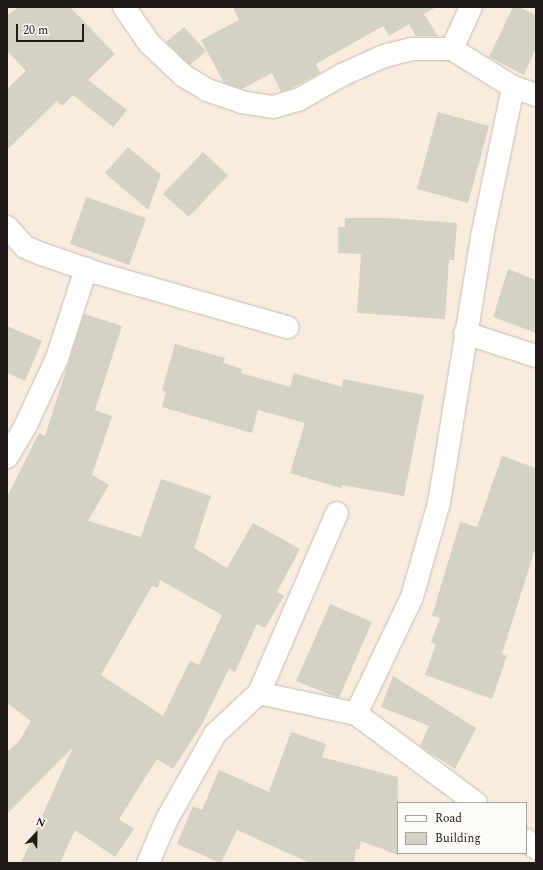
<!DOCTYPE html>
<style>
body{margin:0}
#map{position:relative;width:543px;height:870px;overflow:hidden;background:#f8ecdf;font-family:Spectral,serif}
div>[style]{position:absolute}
.building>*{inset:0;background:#d4d2c2}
.roads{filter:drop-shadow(0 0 1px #c7bbaf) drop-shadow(0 0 1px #c7bbaf)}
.street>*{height:22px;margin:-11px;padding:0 11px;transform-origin:11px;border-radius:11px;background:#fff}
.secondary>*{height:22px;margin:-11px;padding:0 11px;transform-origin:11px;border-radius:11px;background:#fff}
span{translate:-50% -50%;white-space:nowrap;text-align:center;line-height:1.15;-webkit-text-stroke:3px #fdfbf8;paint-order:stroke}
.frame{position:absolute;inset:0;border:8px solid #1f1b16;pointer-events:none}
.legend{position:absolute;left:397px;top:802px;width:130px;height:52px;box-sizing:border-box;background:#fdfbf8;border:1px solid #a4a19e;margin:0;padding:5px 7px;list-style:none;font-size:12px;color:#1f1b16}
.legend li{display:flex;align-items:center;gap:8px;height:20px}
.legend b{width:20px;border:1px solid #a4a19e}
.north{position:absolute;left:16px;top:814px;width:40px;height:40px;-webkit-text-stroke:3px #fdfbf8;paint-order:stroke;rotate:22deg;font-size:11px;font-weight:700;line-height:16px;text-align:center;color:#1f1b16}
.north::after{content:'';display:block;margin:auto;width:14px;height:18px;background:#1f1b16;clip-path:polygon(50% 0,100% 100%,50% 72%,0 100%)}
.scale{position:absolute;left:16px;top:24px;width:68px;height:18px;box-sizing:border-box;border:2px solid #1f1b16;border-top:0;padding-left:5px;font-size:12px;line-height:14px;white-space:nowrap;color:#1f1b16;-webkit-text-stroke:3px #fdfbf8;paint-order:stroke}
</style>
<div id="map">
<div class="building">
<i style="clip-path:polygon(18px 7px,70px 7px,115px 54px,88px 80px,127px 110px,113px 127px,73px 95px,62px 106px,57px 101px,7px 150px,7px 89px,26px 71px,7px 51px,7px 16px)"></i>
<i style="clip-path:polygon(233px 7px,436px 7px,424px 14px,438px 36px,416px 36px,409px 24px,389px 36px,383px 26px,316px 64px,320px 73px,290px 89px,281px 92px,272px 73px,242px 89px,224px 83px,201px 40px,239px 20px)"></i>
<i style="clip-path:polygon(513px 7px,519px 7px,536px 15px,536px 48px,524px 75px,489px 57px)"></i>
<i style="clip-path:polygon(184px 27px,206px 51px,190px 65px,166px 42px)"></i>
<i style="clip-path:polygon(438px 112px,489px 126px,468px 203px,417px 189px)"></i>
<i style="clip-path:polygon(128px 147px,161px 175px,148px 210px,105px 173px)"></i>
<i style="clip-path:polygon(203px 152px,228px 175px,189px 217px,163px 194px)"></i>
<i style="clip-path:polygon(86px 197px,146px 218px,129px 265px,70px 244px)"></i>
<i style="clip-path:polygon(345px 218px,390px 218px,457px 223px,454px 260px,449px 260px,445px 319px,357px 313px,361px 254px,338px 253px,338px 227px,345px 227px)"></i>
<i style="clip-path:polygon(508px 269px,536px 280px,536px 333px,493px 317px)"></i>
<i style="clip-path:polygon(evenodd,84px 314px,122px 326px,95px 410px,112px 416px,92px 475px,109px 485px,88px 521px,141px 537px,161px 479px,211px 496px,194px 548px,227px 568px,253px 523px,300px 549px,277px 592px,284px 596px,265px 628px,257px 624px,235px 672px,229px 669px,201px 726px,173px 769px,157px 759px,119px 819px,134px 829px,115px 857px,75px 830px,60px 863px,21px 863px,73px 747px,7px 814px,7px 752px,19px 741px,31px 721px,7px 703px,7px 497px,39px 433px,45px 436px,84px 314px,160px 580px,222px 615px,199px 665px,190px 661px,163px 716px,101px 675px,152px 586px,158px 588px,160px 580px)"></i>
<i style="clip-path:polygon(7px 326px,42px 341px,25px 381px,7px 373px)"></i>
<i style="clip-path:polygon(175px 344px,225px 358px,223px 363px,242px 369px,241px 373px,290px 387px,294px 373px,342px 387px,343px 379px,424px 395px,404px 496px,342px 485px,341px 488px,290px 473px,305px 423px,258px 410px,252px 433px,162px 407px,166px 392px,162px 390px)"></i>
<i style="clip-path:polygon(502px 456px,536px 468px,536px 546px,502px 654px,507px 656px,492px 699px,425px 675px,436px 644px,431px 642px,440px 618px,432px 616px,460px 522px,477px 527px)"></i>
<i style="clip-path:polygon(330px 604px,372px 622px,339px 698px,296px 681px)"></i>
<i style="clip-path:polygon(393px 676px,476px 728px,455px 769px,420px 746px,429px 726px,381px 707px)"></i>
<i style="clip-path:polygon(291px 732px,326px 744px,322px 757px,398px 777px,398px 855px,361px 841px,359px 849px,356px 849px,354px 863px,310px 863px,237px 830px,221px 863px,177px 844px,193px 806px,202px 810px,219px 770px,269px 792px)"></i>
</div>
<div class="roads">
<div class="street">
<i style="left:452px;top:49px;width:46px;rotate:-65.7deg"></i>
<i style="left:7px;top:227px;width:27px;rotate:48deg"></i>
<i style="left:25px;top:247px;width:15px;rotate:23deg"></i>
<i style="left:39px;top:253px;width:61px;rotate:19deg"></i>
<i style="left:97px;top:273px;width:198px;rotate:15.9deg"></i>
<i style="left:465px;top:333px;width:75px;rotate:17.9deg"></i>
<i style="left:7px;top:457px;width:35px;rotate:-59deg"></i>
<i style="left:25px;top:427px;width:76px;rotate:-65.1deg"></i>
<i style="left:57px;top:358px;width:94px;rotate:-72deg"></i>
<i style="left:259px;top:693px;width:99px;rotate:12.2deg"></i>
<i style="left:476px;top:803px;width:149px;rotate:-143.4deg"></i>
<i style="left:356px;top:714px;width:130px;rotate:-64.4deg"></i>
<i style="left:412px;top:597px;width:98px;rotate:-74deg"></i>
<i style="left:439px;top:503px;width:269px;rotate:-80.8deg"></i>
<i style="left:482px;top:237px;width:153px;rotate:-78.3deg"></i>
<i style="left:526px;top:840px;width:13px;rotate:39deg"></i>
<i style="left:148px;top:863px;width:48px;rotate:-66.6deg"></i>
<i style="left:167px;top:819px;width:98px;rotate:-60.5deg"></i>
<i style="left:215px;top:734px;width:60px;rotate:-43deg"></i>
<i style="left:259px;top:693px;width:196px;rotate:-66.6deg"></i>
</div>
<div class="secondary">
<i style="left:124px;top:7px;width:44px;rotate:55.2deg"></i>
<i style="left:149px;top:43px;width:48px;rotate:43.3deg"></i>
<i style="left:184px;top:76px;width:27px;rotate:31deg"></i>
<i style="left:207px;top:90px;width:36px;rotate:19deg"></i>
<i style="left:241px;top:102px;width:32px;rotate:9deg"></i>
<i style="left:273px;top:107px;width:26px;rotate:-16deg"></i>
<i style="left:298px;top:100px;width:51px;rotate:-29.6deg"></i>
<i style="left:342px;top:75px;width:46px;rotate:-24.3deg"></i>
<i style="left:384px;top:56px;width:30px;rotate:-14deg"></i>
<i style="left:413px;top:49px;width:39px"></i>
<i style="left:452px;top:49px;width:72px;rotate:31.9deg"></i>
<i style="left:513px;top:87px;width:24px;rotate:19deg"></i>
</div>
</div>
<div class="frame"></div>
<ul class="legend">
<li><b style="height:5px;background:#fff"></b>Road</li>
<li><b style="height:11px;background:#d4d2c2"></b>Building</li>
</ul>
<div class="north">N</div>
<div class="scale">20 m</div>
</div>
